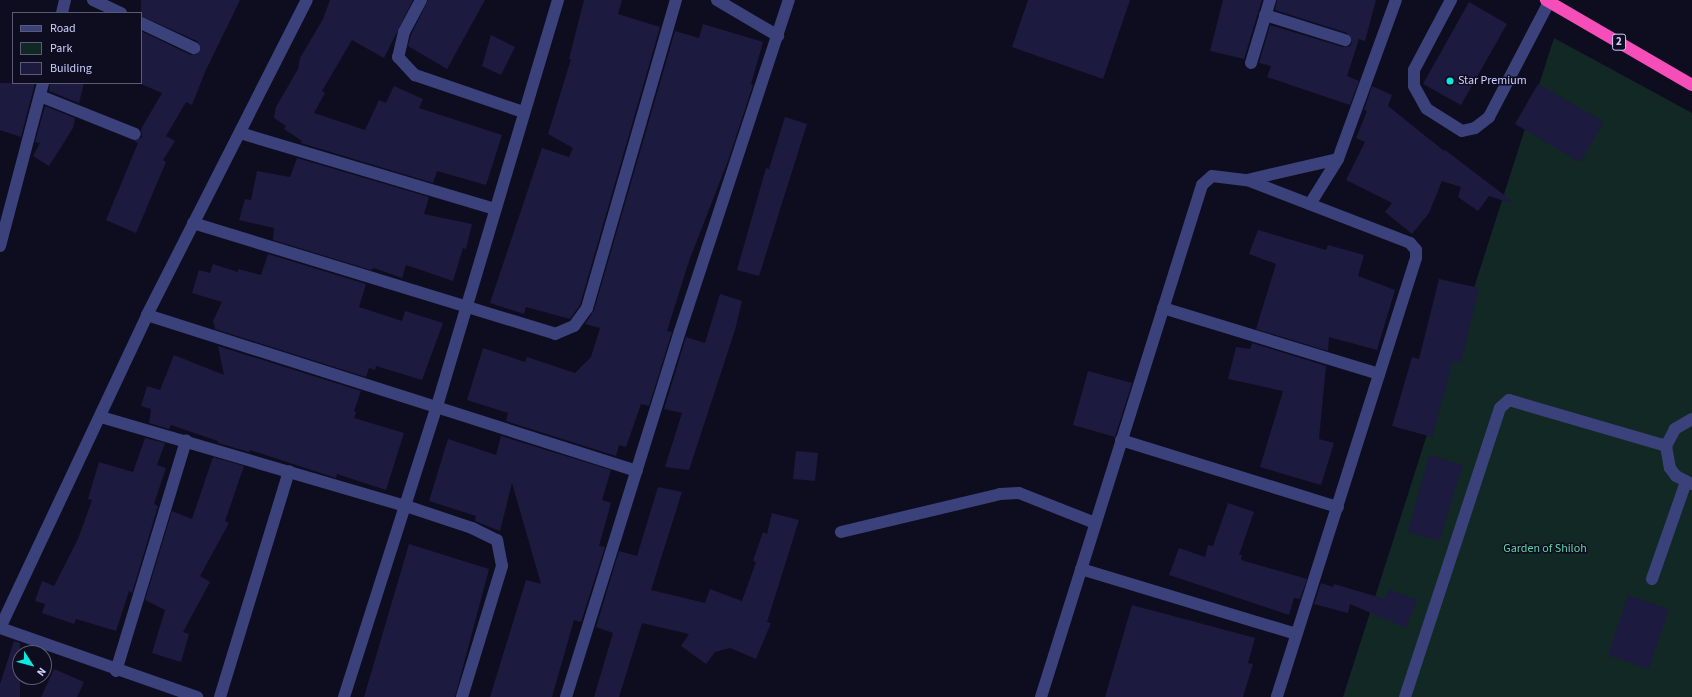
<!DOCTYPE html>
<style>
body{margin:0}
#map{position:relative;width:1692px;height:697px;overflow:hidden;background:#0e0d1f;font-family:"Source Sans 3",sans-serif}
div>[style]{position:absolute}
.green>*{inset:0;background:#112824}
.building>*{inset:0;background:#1c1a3e}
.minor>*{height:12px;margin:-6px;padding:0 6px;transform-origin:6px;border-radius:6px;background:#3b427b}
.highway>*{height:12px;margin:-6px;padding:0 6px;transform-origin:6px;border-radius:6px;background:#f64eb8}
.dots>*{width:11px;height:11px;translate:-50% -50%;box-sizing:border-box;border:2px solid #0e0d1f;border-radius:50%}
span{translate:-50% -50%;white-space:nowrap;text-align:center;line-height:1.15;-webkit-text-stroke:3px #0e0d1f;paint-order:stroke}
.shield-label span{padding:1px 3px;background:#0e0d1f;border:1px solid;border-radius:3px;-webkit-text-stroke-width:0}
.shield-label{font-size:11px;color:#cdcffd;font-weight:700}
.poi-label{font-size:12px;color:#cdcffd}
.left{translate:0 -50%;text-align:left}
.park-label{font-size:12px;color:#5ed8a8}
.legend{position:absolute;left:12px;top:12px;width:130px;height:72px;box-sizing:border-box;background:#0e0d1f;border:1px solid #5a5b78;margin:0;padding:5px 7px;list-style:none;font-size:12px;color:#cdcffd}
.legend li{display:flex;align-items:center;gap:8px;height:20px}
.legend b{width:20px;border:1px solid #5a5b78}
.north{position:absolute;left:12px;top:645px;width:40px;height:40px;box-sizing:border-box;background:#0e0d1f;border:1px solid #5a5b78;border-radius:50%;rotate:126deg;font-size:11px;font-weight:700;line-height:16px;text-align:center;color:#cdcffd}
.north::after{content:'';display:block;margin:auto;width:14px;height:18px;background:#0beae0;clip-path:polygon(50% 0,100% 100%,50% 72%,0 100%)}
</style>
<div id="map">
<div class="green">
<i style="clip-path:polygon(1554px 38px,1692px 113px,1692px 697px,1343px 697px)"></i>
</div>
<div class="building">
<i style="clip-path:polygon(141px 0,240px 0,205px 72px,192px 105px,186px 102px,166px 136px,175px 141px,163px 160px,166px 162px,136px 233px,106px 220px,138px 143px,134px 141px,142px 137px,141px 129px,162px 93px,141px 84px,141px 31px,191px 55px,198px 54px,201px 48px,197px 41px,141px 16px)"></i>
<i style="clip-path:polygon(330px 0,413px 0,384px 58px,352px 40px,322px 91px,325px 93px,314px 113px,365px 130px,379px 100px,386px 103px,394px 86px,423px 99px,419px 108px,502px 135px,486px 185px,437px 171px,433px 183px,301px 143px,302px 141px,284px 129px,286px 126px,274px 118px,276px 107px,298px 69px,300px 58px,323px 19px)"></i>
<i style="clip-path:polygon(428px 0,485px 0,447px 69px,408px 46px,411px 35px)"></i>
<i style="clip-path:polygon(584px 0,622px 0,618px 14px,660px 27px,580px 305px,570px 319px,526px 307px,524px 314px,490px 303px,542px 148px,569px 157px,573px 148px,548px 134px,571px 59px,569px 59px)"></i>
<i style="clip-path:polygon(1028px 0,1130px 0,1103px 79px,1012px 47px)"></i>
<i style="clip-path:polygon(1223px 0,1262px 0,1244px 59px,1210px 51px)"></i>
<i style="clip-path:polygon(1277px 0,1376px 0,1365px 41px,1359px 39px,1347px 76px,1359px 81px,1350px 105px,1267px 77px,1271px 66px,1259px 63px,1270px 25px,1343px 47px,1350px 46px,1352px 42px,1347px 33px,1275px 10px)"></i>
<i style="clip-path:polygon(1469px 2px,1507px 24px,1461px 105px,1423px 84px)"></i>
<i style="clip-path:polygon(703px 24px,763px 42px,751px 84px,753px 85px,729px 158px,689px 261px,667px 331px,672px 332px,649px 406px,641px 404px,626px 447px,619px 445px,616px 456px,506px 421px,508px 413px,467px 400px,483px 348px,525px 362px,527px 357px,575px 373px,591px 357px,600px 328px,585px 324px,594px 310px,675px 31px,699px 38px)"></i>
<i style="clip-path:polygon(491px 35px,515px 47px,501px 75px,482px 66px)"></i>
<i style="clip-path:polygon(0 83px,35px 83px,21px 137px,0 130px)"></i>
<i style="clip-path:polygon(50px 83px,84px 83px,79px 103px,49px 91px)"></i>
<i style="clip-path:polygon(1538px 84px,1604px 122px,1580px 162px,1515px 124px)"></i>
<i style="clip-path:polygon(1372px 86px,1392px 95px,1388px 106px,1444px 151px,1445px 150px,1512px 201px,1511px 203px,1489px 196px,1478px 211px,1458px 197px,1461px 187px,1442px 181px,1429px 213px,1412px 234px,1385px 212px,1392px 203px,1346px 180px,1365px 142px,1356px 138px,1367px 111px,1364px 110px)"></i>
<i style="clip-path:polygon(45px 106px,75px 118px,73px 128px,49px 166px,33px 156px,40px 143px,35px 142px)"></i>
<i style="clip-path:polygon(785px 117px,807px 124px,759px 276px,737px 270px,766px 168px,769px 169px)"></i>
<i style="clip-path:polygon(297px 158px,429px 197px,424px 214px,472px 224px,466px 249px,463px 248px,453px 281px,406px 265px,402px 278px,374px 268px,371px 270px,273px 240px,274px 228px,239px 220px,245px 199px,251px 200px,257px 171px,290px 177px)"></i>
<i style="clip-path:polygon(1258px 230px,1326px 250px,1328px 245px,1364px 255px,1358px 276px,1395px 290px,1377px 350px,1329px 337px,1328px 351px,1256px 329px,1276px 264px,1249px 254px)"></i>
<i style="clip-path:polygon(268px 254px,366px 284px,359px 307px,402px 321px,405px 311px,443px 323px,422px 380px,376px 366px,375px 370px,369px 368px,366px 377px,215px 329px,213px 321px,222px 302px,192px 293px,199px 270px,210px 273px,213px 264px,238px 272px,238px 269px,261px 275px)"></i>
<i style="clip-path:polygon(1439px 279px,1479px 288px,1461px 363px,1453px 361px,1432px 437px,1392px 426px,1412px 357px,1419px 359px)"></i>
<i style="clip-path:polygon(720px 294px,742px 301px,735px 330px,689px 470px,665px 467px,682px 413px,664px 409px,686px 337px,705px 343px)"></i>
<i style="clip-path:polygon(1252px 343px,1326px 366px,1319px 439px,1334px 443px,1321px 485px,1260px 467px,1283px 391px,1228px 379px,1236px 347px,1250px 349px)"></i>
<i style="clip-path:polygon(218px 346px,361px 391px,354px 411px,356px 412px,354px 418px,404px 433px,386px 490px,337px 474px,336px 478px,250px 450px,249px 452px,218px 443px,218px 441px,171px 425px,169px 429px,149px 423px,151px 409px,141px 406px,147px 386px,160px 390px,174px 355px,224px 375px)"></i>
<i style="clip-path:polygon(1088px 371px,1132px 383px,1115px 437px,1073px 425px)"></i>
<i style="clip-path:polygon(501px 436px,611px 470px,602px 500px,611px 503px,599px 546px,605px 547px,581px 622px,574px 620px,552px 697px,490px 697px,526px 580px,541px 584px,512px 483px,500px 531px,475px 521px,476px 516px,429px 501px,448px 439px,496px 455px)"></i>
<i style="clip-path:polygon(145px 438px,165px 443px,157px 465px,166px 468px,154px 504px,158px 506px,132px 593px,129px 591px,116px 631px,76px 619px,74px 624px,42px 613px,45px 604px,35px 601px,42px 581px,54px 586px,78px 539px,92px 500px,88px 499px,99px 462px,133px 472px)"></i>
<i style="clip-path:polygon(796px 451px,818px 453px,815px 481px,793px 479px)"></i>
<i style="clip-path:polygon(1429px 455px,1463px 465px,1439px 541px,1408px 532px)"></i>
<i style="clip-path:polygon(213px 457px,244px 466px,225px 521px,229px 523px,200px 576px,210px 582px,183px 632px,189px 634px,181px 662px,152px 653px,165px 610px,145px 600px,172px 511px,192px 519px)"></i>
<i style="clip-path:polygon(658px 487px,682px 492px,651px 590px,705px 603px,710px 589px,742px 601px,756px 562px,753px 561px,763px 532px,767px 534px,772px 513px,799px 520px,767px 622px,771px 623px,756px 659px,730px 648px,715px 652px,706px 664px,681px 646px,689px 634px,642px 623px,619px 697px,594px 697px,613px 633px,596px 627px,619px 551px,637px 556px)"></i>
<i style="clip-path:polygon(1228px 503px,1254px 512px,1239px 555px,1242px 555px,1241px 560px,1307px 579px,1300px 599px,1294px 598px,1289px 615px,1169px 575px,1179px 548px,1205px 557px,1208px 545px,1213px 546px)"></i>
<i style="clip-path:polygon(409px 544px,489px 569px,455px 697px,364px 697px)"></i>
<i style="clip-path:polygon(1321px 583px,1333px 587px,1334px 584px,1385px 599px,1389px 589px,1417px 600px,1406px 628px,1350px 604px,1348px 613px,1314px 604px)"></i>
<i style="clip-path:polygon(1628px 595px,1669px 609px,1649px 669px,1608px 655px)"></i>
<i style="clip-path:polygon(1132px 605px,1255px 638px,1248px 663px,1253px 664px,1243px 697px,1105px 697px)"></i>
<i style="clip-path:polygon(14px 641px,20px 643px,20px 697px,0 697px,0 684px)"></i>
<i style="clip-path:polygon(54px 669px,84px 682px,77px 697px,41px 697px)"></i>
</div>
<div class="minor">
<i style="left:93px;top:0;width:31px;rotate:25deg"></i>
<i style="left:421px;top:0;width:36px;rotate:118deg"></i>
<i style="left:404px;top:32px;width:26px;rotate:103deg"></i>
<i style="left:398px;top:57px;width:25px;rotate:47deg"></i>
<i style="left:415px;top:75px;width:114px;rotate:18.9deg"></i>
<i style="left:717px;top:0;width:71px;rotate:30.5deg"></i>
<i style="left:1451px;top:0;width:79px;rotate:117.9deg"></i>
<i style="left:1414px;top:70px;width:16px;rotate:90deg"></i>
<i style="left:1414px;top:86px;width:26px;rotate:61deg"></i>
<i style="left:1427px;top:109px;width:41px;rotate:32.2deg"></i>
<i style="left:1462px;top:131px;width:13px;rotate:-13deg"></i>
<i style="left:1475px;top:128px;width:18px;rotate:-38deg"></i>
<i style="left:1489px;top:117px;width:130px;rotate:-62.4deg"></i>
<i style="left:62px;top:13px;width:13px;rotate:-77deg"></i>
<i style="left:1265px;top:15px;width:84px;rotate:17.4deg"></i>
<i style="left:141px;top:23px;width:59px;rotate:25.3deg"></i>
<i style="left:1251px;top:63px;width:66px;rotate:-73.2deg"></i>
<i style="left:40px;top:96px;width:102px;rotate:21.8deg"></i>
<i style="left:240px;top:133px;width:266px;rotate:16.6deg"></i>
<i style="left:1247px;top:180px;width:93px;rotate:-13deg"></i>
<i style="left:1310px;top:204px;width:53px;rotate:-58.1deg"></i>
<i style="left:1338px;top:159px;width:169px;rotate:-70deg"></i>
<i style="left:193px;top:223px;width:379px;rotate:17deg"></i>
<i style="left:555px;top:334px;width:21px;rotate:-23deg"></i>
<i style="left:574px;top:326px;width:22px;rotate:-54deg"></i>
<i style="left:587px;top:308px;width:321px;rotate:-73.9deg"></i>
<i style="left:0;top:246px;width:169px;rotate:-75.2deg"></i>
<i style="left:1163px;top:308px;width:226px;rotate:17deg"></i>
<i style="left:147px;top:315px;width:514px;rotate:17.66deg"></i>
<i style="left:101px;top:417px;width:318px;rotate:16.3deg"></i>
<i style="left:406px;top:506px;width:70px;rotate:18.4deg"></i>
<i style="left:472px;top:528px;width:28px;rotate:26deg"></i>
<i style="left:497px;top:540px;width:26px;rotate:79deg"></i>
<i style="left:502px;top:566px;width:137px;rotate:107deg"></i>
<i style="left:1692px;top:419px;width:20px;rotate:150deg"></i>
<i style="left:1675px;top:429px;width:19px;rotate:118deg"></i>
<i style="left:1666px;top:446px;width:22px;rotate:80deg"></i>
<i style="left:1670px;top:468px;width:10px;rotate:53deg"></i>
<i style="left:1676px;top:476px;width:18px;rotate:27deg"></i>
<i style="left:1121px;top:440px;width:227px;rotate:17.2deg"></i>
<i style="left:841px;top:532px;width:163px;rotate:-13.4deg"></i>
<i style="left:1000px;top:494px;width:19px;rotate:-3deg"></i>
<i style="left:1019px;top:493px;width:82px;rotate:21.5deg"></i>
<i style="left:1081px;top:569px;width:225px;rotate:16.8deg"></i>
<i style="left:1652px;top:579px;width:103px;rotate:-70.7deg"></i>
<i style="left:0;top:628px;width:346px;rotate:-64.8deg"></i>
<i style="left:147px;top:315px;width:353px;rotate:-63.1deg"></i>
<i style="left:0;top:628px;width:209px;rotate:19.3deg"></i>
<i style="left:116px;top:671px;width:241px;rotate:-73.1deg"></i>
<i style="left:220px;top:697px;width:236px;rotate:-73deg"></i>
<i style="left:344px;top:697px;width:305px;rotate:-72.3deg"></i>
<i style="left:437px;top:406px;width:424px;rotate:-73.4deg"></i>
<i style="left:566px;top:697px;width:383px;rotate:-72.7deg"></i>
<i style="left:680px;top:331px;width:348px;rotate:-71.8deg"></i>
<i style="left:1041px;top:697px;width:537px;rotate:-72.54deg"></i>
<i style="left:1202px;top:185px;width:13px;rotate:-42deg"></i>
<i style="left:1212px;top:176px;width:35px;rotate:7deg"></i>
<i style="left:1247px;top:180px;width:175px;rotate:21.1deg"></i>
<i style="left:1410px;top:243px;width:9px;rotate:49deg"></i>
<i style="left:1416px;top:250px;width:8px;rotate:90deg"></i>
<i style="left:1416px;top:258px;width:460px;rotate:107.6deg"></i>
<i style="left:1405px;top:697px;width:304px;rotate:-71.8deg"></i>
<i style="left:1500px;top:408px;width:12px;rotate:-42deg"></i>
<i style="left:1509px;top:400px;width:164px;rotate:16.3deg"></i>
</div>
<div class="highway">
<i style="left:1546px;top:0;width:169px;rotate:30.2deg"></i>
</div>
<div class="dots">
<i style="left:1450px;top:81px;background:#0beae0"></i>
</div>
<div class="shield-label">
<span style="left:1619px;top:42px">2</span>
</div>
<div class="poi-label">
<span class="left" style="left:1458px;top:81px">Star Premium</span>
</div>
<div class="park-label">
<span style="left:1545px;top:549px">Garden of Shiloh</span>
</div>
<ul class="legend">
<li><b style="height:5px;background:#3b427b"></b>Road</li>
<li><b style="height:11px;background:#112824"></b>Park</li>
<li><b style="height:11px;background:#1c1a3e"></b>Building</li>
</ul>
<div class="north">N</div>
</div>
